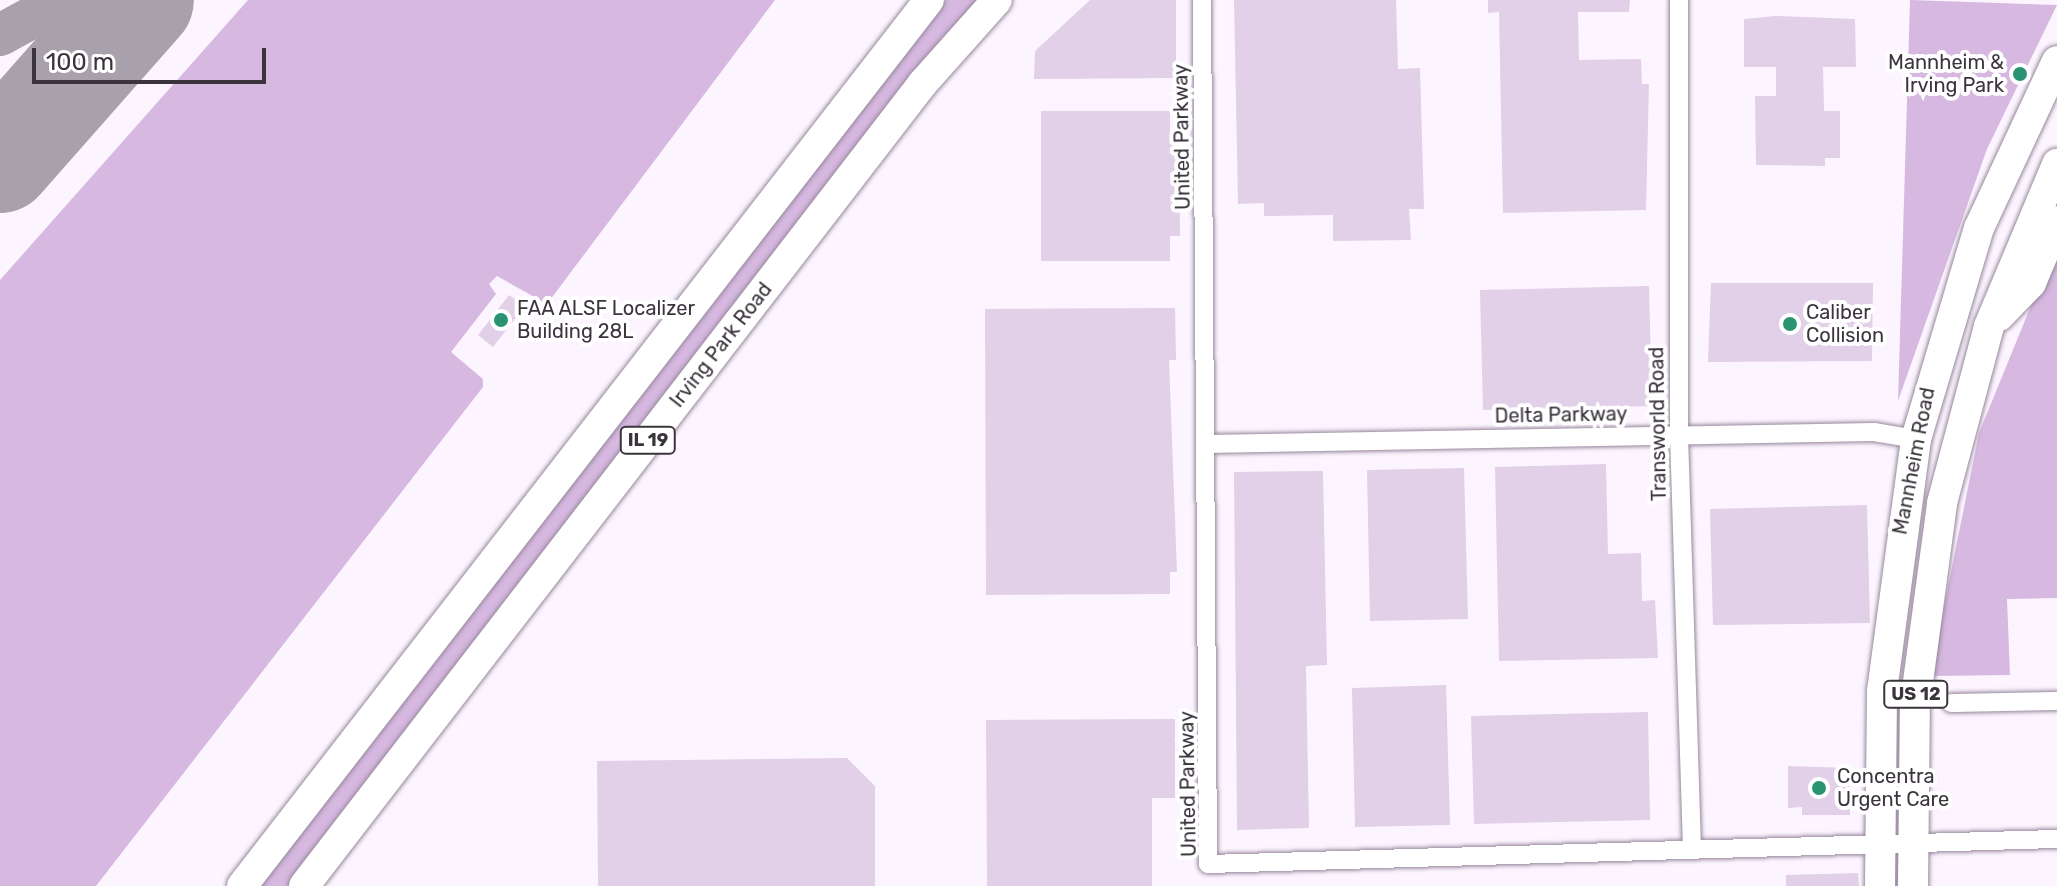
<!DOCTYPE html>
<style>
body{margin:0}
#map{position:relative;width:2057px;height:886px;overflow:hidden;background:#fcf5ff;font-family:Rubik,sans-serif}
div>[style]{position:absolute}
.green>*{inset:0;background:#d6b8e0}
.taxiway>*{height:42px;margin:-21px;padding:0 21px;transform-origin:21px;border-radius:21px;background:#a8a0aa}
.runway>*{height:106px;margin:-53px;padding:0 53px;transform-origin:53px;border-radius:53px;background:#a8a0aa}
.building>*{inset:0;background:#e1d0e7}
.roads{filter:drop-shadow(0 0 2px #97889c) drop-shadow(0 0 2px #97889c)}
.street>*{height:18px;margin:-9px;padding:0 9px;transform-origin:9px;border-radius:9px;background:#fff}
.primary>*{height:30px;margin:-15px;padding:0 15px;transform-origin:15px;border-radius:15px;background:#fff}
.dots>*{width:22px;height:22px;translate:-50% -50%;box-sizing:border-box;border:4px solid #fff;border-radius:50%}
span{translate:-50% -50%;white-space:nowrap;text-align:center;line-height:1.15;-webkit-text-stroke:8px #fff;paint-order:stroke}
.shield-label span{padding:2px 6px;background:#fff;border:2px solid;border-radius:6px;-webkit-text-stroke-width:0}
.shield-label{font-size:18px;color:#3b343d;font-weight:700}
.poi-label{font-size:20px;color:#3b343d}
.right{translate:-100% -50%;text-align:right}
.left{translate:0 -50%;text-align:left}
.street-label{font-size:20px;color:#3b343d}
.scale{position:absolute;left:32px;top:48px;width:234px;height:36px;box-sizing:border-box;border:4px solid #3b343d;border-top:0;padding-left:10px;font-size:24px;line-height:28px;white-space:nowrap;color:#3b343d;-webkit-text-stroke:6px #fff;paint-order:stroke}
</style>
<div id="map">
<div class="green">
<i style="clip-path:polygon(248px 0,775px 0,547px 304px,497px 276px,489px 284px,496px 294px,451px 352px,483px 379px,483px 387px,96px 886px,0 886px,0 280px)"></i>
<i style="clip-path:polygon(946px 0,978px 0,289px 886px,258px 886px)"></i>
<i style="clip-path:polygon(1910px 0,2057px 5px,1987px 149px,1898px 401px)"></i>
<i style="clip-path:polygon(2057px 242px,2057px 598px,2007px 599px,2010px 675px,1930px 676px,1979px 433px)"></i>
</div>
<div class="taxiway">
<i style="left:0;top:35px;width:73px;rotate:-28.7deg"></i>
</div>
<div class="runway">
<i style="left:0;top:160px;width:213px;rotate:-48.6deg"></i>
</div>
<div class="building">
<i style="clip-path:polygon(1090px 0,1176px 0,1176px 78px,1034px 79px,1035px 51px)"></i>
<i style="clip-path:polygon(1234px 0,1396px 0,1398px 69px,1420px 68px,1424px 209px,1409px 209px,1411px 240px,1333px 241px,1333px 215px,1264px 216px,1264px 203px,1238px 204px)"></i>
<i style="clip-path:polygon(1488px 0,1630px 0,1629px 12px,1578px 12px,1579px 60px,1641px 59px,1642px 84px,1649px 84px,1646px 210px,1503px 213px,1499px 12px,1488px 13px)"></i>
<i style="clip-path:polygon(1775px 16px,1855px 19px,1856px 67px,1823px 67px,1824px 111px,1840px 111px,1840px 158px,1825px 158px,1825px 166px,1756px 165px,1755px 96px,1776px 96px,1776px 67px,1744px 67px,1744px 19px)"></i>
<i style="clip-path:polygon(1041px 111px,1170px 111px,1170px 133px,1179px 133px,1180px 236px,1170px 236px,1170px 261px,1041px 261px)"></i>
<i style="clip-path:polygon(1711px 283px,1873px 283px,1872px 361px,1708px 362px)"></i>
<i style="clip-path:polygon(1649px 286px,1652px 406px,1483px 410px,1480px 290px)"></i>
<i style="clip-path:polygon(509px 295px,525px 306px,493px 347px,478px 335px)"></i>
<i style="clip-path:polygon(1175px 308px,1176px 360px,1169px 360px,1177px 572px,1170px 572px,1170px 594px,986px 595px,985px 309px)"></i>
<i style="clip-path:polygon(1606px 464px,1608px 554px,1641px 553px,1642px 601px,1655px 600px,1658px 658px,1499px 661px,1495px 467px)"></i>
<i style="clip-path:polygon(1464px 468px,1468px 619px,1370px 621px,1367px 470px)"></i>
<i style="clip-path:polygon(1323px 471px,1327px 665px,1306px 666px,1309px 828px,1237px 830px,1234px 472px)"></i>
<i style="clip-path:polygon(1867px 505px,1870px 623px,1713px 625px,1710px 509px)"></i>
<i style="clip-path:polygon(1446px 685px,1450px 825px,1355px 827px,1352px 688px)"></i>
<i style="clip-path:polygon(1648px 712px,1650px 820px,1474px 824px,1471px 716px)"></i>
<i style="clip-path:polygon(1175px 719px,1175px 798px,1152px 798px,1152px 886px,987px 886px,986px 720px)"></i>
<i style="clip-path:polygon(847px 758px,875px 786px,875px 886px,598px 886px,597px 761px)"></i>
<i style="clip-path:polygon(1788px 766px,1849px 768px,1850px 815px,1802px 815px,1802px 807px,1788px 808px)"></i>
<i style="clip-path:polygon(1858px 873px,1859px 886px,1786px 886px,1786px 875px)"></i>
</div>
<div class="roads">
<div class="street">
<i style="left:1202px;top:0;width:864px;rotate:89.6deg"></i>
<i style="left:1208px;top:864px;width:849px;rotate:-1.69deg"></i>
<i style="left:1679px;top:0;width:435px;rotate:90deg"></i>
<i style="left:1679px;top:435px;width:412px;rotate:88.2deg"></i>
<i style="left:1207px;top:444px;width:667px;rotate:-1.03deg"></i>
<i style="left:1874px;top:432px;width:43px;rotate:9.5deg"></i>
<i style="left:1951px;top:703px;width:106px;rotate:-1.1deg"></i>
</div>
<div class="primary">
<i style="left:1999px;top:316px;width:46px;rotate:-45.9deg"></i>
<i style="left:2031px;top:283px;width:67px;rotate:-67.2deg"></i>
<i style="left:242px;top:886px;width:1121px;rotate:-52.21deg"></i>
<i style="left:304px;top:886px;width:1014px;rotate:-52.37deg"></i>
<i style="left:923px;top:83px;width:111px;rotate:-48.3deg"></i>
<i style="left:1880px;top:886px;width:195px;rotate:-89.4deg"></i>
<i style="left:1882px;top:691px;width:254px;rotate:-82.3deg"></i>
<i style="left:1916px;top:439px;width:220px;rotate:-73.4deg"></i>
<i style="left:1979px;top:228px;width:184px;rotate:-65deg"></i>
<i style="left:1913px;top:886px;width:182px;rotate:-89.4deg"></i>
<i style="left:1915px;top:704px;width:203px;rotate:-82.3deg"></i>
<i style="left:1942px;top:503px;width:183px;rotate:-75.1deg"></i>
<i style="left:1989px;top:326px;width:176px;rotate:-67.2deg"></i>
</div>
</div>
<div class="dots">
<i style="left:2020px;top:74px;background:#2a9472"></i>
<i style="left:501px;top:320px;background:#2a9472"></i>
<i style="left:1790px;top:324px;background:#2a9472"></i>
<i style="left:1819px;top:788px;background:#2a9472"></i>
</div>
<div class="shield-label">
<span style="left:648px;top:440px">IL 19</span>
<span style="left:1916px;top:694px">US 12</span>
</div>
<div class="poi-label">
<span class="right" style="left:2004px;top:74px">Mannheim &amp;<br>Irving Park</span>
<span class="left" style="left:517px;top:320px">FAA ALSF Localizer<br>Building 28L</span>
<span class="left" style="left:1806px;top:324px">Caliber<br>Collision</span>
<span class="left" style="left:1837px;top:788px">Concentra<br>Urgent Care</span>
</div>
<div class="street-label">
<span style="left:1182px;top:137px;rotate:-91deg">United Parkway</span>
<span style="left:721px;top:345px;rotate:-52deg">Irving Park Road</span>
<span style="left:1561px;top:415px;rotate:-1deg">Delta Parkway</span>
<span style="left:1658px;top:424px;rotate:-91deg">Transworld Road</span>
<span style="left:1914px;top:461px;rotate:-79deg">Mannheim Road</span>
<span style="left:1188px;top:784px;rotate:-91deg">United Parkway</span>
</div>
<div class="scale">100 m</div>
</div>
